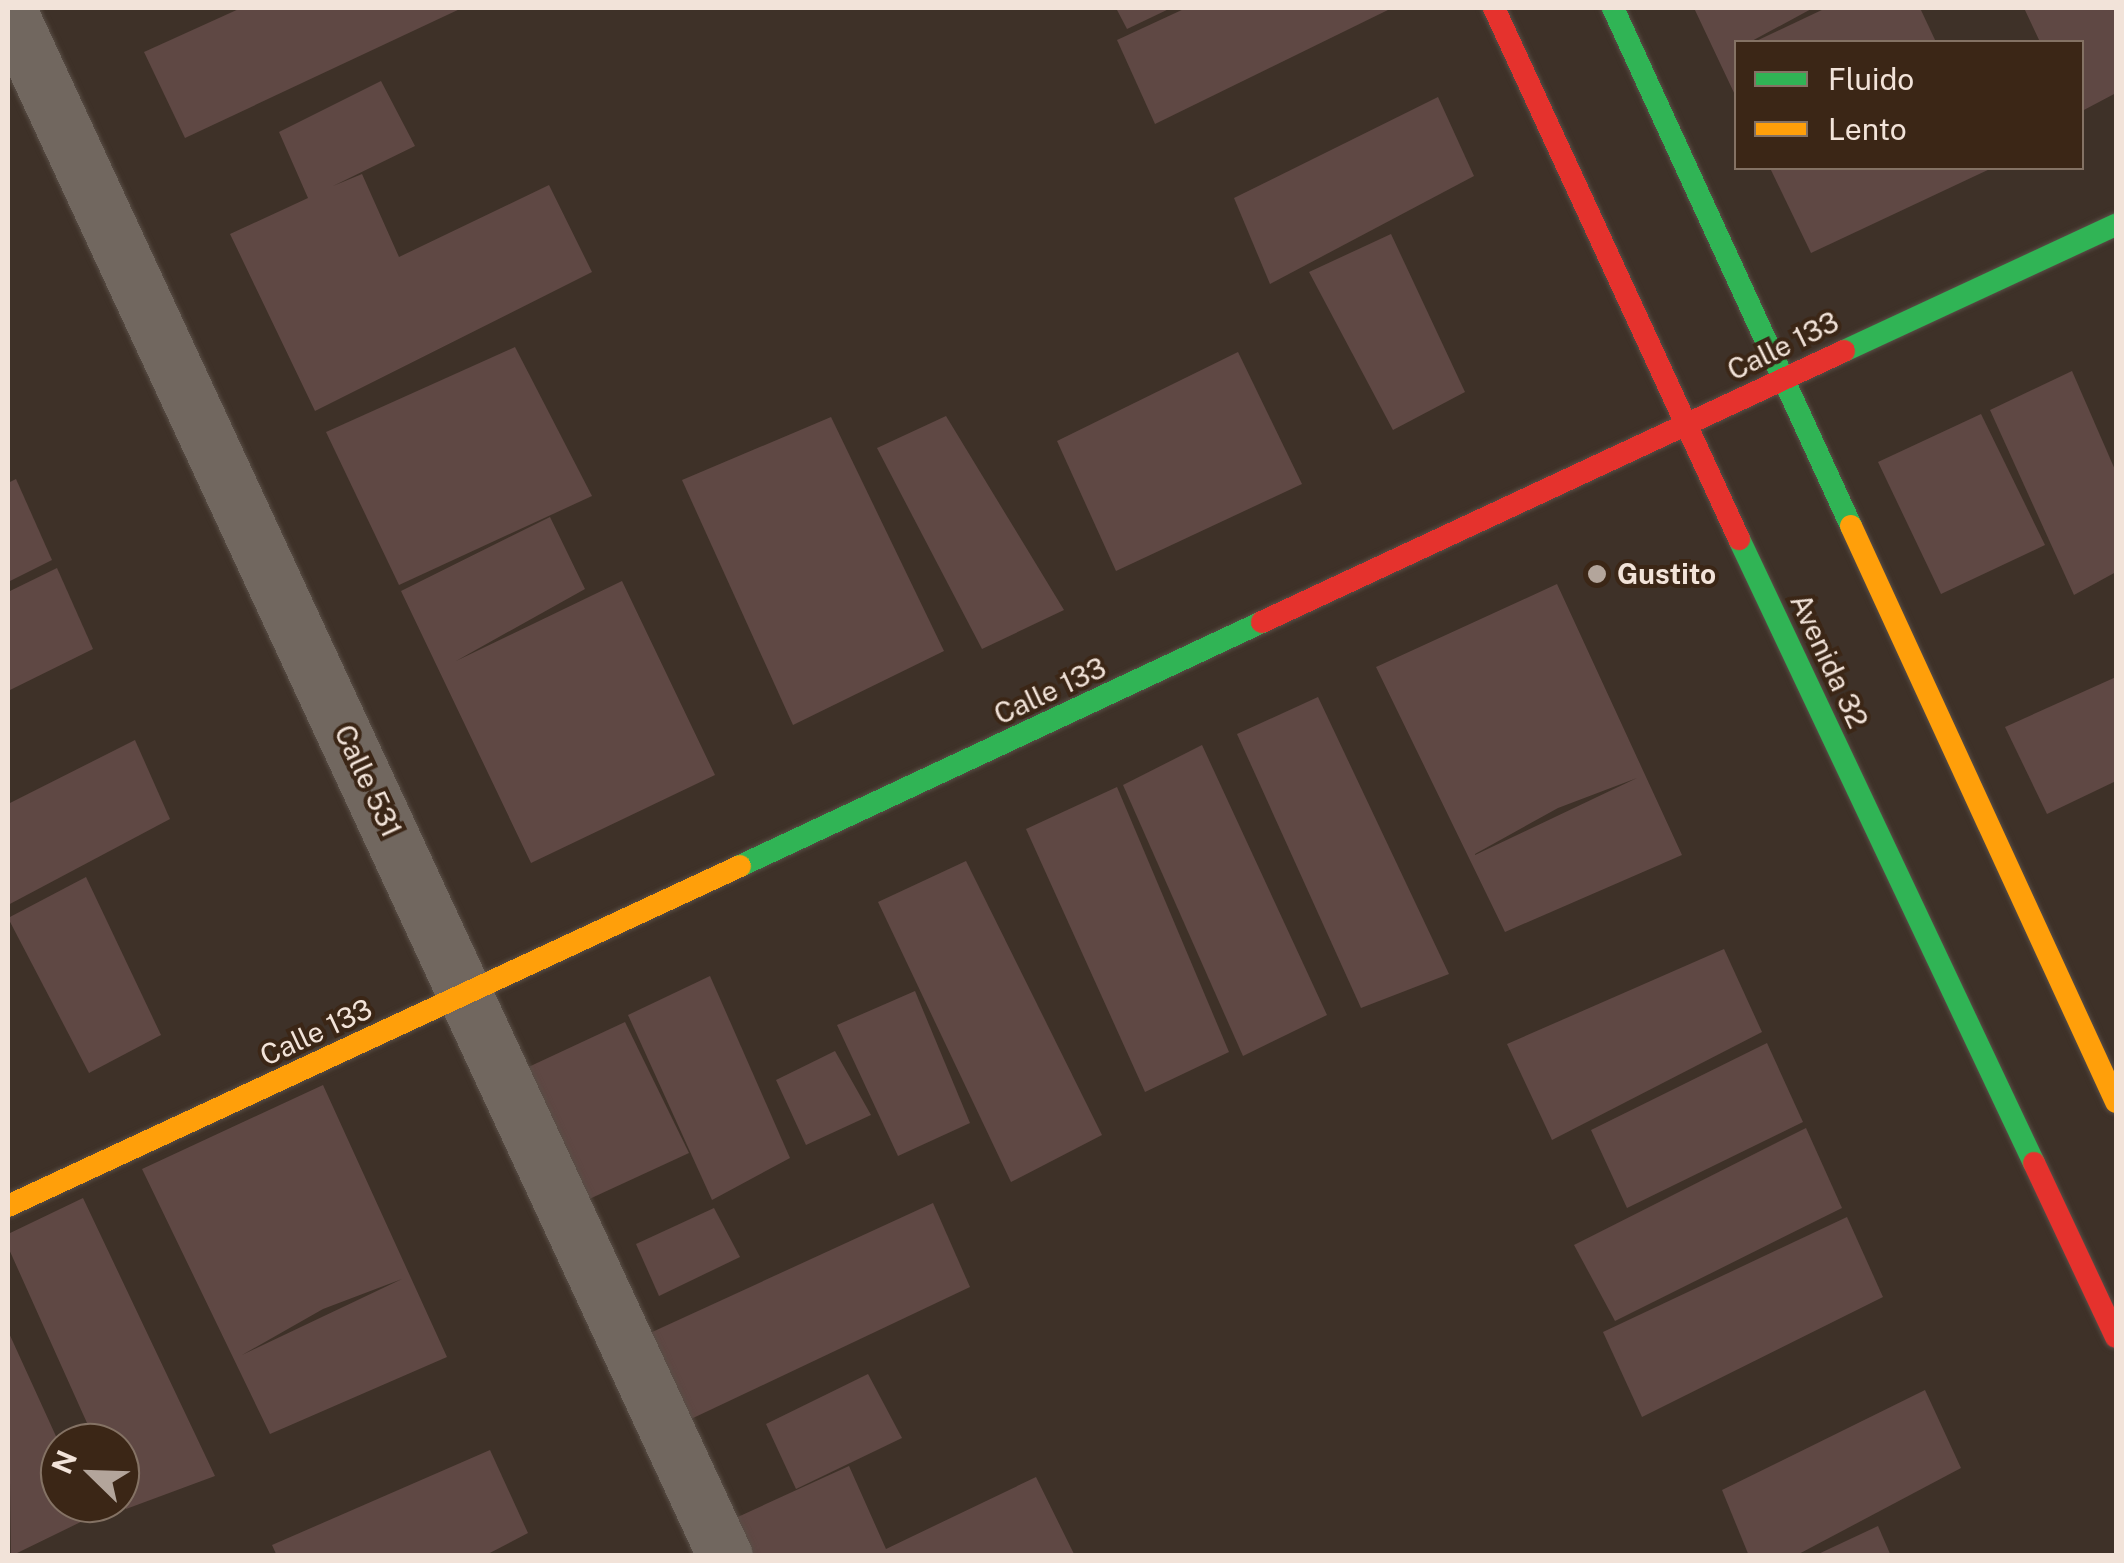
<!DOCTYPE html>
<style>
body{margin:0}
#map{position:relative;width:2124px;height:1563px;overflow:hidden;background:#3e3128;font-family:"Public Sans",sans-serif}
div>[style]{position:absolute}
.building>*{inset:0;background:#5f4844}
.roads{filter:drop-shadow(0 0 2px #594e46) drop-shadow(0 0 2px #594e46)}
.street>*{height:55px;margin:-27.5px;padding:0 27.5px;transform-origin:27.5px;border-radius:27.5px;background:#71675f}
.fast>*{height:22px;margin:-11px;padding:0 11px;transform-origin:11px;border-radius:11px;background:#30b455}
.slow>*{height:22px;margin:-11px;padding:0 11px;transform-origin:11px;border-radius:11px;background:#ff9f0a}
.jam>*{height:22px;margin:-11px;padding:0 11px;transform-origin:11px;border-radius:11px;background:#e5322d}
.dots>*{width:28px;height:28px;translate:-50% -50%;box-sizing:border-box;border:5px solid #3b2616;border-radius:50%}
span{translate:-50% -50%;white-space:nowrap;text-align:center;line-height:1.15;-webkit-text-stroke:8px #3b2616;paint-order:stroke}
.street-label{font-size:28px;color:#f2e3d9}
.poi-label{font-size:28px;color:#f2e3d9;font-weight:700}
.left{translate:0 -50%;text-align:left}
.frame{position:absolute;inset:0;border:10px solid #f2e3d9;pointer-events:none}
.legend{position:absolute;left:1734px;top:40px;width:350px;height:130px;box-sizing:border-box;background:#3b2616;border:2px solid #847264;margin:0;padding:12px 18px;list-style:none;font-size:30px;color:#f2e3d9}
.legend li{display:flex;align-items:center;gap:20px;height:50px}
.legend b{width:50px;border:2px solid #847264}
.north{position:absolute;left:40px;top:1423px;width:100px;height:100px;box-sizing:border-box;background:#3b2616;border:2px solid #847264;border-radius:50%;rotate:293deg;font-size:28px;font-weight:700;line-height:40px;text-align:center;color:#f2e3d9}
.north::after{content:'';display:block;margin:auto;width:35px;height:45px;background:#b3a59b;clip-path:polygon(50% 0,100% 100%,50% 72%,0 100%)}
</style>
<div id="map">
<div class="building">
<i style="clip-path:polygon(241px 8px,462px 8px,185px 138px,144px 52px)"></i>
<i style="clip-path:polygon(1116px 8px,1171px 8px,1127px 29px)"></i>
<i style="clip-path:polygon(1186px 8px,1392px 8px,1155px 124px,1117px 40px)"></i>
<i style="clip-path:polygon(1694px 8px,1813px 8px,1750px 42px,1736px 42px,1736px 97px)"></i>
<i style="clip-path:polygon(1826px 8px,1920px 8px,1936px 42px,1754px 42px)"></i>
<i style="clip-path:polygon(2024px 8px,2116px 8px,2116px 93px,2082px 111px,2082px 42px,2040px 42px)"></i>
<i style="clip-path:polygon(381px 81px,415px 146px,333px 186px,362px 174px,399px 257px,549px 185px,592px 272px,315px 411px,230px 234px,308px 198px,279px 132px)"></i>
<i style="clip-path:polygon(1438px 97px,1474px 176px,1270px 284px,1234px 198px)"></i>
<i style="clip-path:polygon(1770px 168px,1992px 168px,1811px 253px)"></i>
<i style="clip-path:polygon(1391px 234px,1465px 392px,1393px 430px,1309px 272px)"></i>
<i style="clip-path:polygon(515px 347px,592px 496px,399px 585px,326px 432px)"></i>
<i style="clip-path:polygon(1238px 352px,1302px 484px,1116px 571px,1057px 441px)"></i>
<i style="clip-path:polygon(2072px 371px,2116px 472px,2116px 572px,2074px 595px,1990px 410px)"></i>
<i style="clip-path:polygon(1981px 414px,2045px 545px,1941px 594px,1878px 462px)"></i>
<i style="clip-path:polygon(946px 416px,1064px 610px,982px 649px,877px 448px)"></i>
<i style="clip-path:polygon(831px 417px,944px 651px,793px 725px,682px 480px)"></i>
<i style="clip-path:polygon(16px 479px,52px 560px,8px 582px,8px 483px)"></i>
<i style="clip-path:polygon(550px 517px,585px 589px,456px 661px,622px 581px,715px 775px,531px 863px,401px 591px)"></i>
<i style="clip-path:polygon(57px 568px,93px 649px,8px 691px,8px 592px)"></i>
<i style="clip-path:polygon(evenodd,1557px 584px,1682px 855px,1505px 932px,1376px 667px,1557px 584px,1637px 778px,1475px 855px,1475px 854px,1558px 808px,1637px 778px)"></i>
<i style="clip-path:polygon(2116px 677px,2116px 781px,2047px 814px,2005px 727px)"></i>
<i style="clip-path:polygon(1318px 697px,1449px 974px,1361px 1008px,1237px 734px)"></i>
<i style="clip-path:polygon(135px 740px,170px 819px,8px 905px,8px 804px)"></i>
<i style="clip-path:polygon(1202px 745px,1327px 1015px,1243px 1056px,1123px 785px)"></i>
<i style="clip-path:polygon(1117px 787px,1229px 1052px,1145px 1092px,1026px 829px)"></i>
<i style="clip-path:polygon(966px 861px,1102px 1135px,1011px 1182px,878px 902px)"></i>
<i style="clip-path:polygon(86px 877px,161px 1035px,89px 1073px,8px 918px)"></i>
<i style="clip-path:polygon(1724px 949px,1762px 1032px,1552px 1140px,1507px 1044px)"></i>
<i style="clip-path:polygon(710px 976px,790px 1158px,712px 1200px,628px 1015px)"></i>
<i style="clip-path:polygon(915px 991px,970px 1123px,898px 1156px,837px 1025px)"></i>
<i style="clip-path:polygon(625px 1022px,689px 1153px,585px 1201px,522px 1070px)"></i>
<i style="clip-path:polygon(1767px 1043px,1803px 1122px,1627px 1208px,1591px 1130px)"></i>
<i style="clip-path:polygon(835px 1051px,871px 1115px,806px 1145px,776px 1080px)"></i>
<i style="clip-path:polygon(evenodd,323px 1085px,447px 1357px,270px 1434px,142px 1169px,323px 1085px,402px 1279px,242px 1355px,323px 1309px,402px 1279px)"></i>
<i style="clip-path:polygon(1806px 1128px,1842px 1208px,1615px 1321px,1574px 1245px)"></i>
<i style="clip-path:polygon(83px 1198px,215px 1476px,126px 1509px,120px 1443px,96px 1443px,8px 1247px,8px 1234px)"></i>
<i style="clip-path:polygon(933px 1203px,970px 1287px,691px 1419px,650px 1333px)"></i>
<i style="clip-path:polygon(714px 1208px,740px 1257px,659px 1296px,636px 1244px)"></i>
<i style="clip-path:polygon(1847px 1217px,1883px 1297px,1642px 1417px,1603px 1332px)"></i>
<i style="clip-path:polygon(8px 1331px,60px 1445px,60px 1503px,87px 1503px,93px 1516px,11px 1556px)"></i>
<i style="clip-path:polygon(868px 1374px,902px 1438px,796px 1489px,766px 1424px)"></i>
<i style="clip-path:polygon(1925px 1390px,1961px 1468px,1795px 1556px,1749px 1556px,1722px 1490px)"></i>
<i style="clip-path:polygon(490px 1450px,528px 1533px,484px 1556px,277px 1556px,272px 1545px)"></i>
<i style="clip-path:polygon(849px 1466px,886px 1549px,1036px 1477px,1075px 1556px,732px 1556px,718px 1526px)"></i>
<i style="clip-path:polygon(1878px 1526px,1891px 1556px,1814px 1556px)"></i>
</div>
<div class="roads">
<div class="street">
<i style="left:8px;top:8px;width:1706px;rotate:65.15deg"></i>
</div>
<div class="fast">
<i style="left:1613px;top:8px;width:570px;rotate:65.32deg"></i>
<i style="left:1844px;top:351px;width:300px;rotate:-24.9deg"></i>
<i style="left:1739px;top:539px;width:690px;rotate:64.7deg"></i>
<i style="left:740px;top:866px;width:576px;rotate:-25.05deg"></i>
</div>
<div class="slow">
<i style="left:1851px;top:526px;width:634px;rotate:65.29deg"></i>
<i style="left:8px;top:1206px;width:807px;rotate:-24.91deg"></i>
</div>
<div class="jam">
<i style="left:1494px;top:8px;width:585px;rotate:65.23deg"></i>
<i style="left:1262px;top:622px;width:642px;rotate:-24.97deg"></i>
<i style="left:2034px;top:1163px;width:192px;rotate:64.8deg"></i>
</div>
</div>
<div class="dots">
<i style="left:1597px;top:574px;background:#b3a59b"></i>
</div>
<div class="street-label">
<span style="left:1783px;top:346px;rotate:-26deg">Calle 133</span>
<span style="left:1829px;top:661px;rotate:65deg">Avenida 32</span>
<span style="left:1050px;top:691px;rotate:-25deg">Calle 133</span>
<span style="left:368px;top:781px;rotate:65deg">Calle 531</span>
<span style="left:316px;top:1032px;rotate:-25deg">Calle 133</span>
</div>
<div class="poi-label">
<span class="left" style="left:1617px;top:574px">Gustito</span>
</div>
<div class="frame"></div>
<ul class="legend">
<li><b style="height:12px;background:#30b455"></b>Fluido</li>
<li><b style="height:12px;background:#ff9f0a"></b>Lento</li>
</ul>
<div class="north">N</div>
</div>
